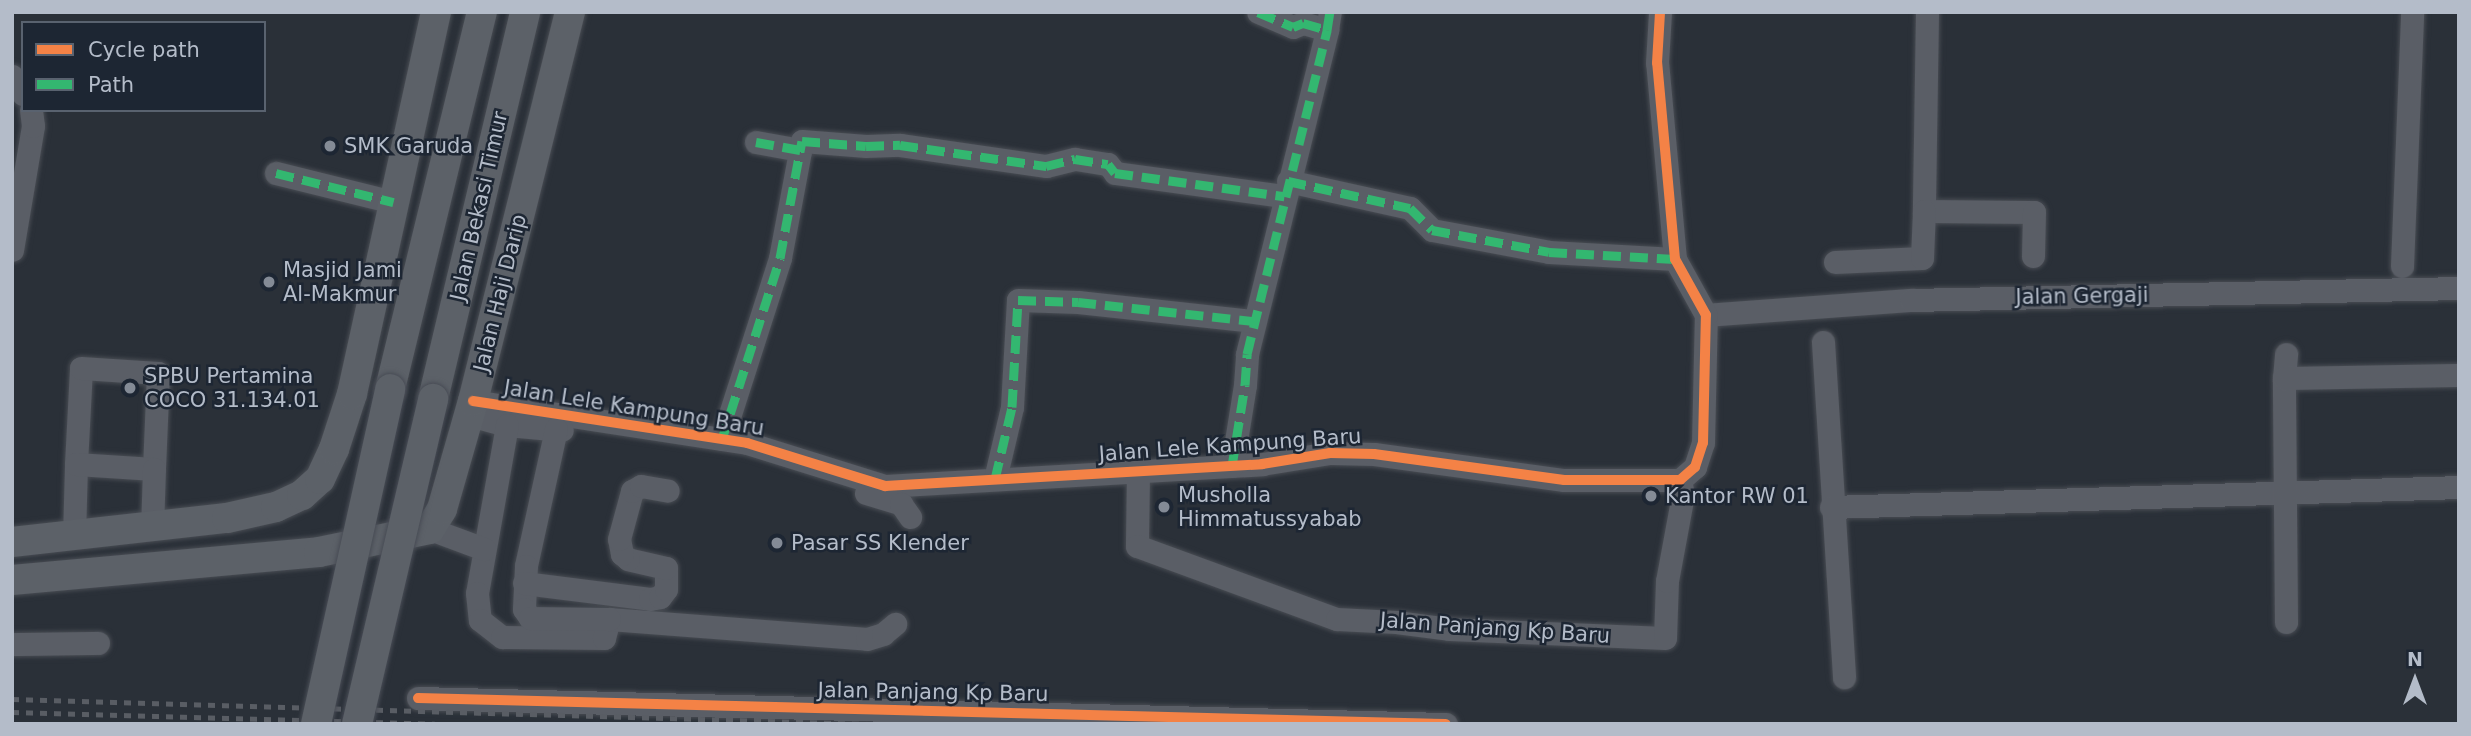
<!DOCTYPE html>
<style>
body{margin:0}
#map{position:relative;width:2471px;height:736px;overflow:hidden;background:#2a3038;font-family:"DejaVu Sans",sans-serif}
div>[style]{position:absolute}
.roads{filter:drop-shadow(0 0 2px #484c53) drop-shadow(0 0 2px #484c53)}
.minor>*{height:23px;margin:-11.5px;padding:0 11.5px;transform-origin:11.5px;border-radius:11.5px;background:#5a5e66}
.major>*{height:30px;margin:-15px;padding:0 15px;transform-origin:15px;border-radius:15px;background:#5c6168}
.rail>*{height:5px;margin-top:-2.5px;transform-origin:0;background:repeating-linear-gradient(90deg,#595d64 0 7px,transparent 0 14px)}
.bridges{filter:drop-shadow(0 0 2px #484c55) drop-shadow(0 0 2px #484c55)}
.major-bridge>*{height:30px;margin:-15px;padding:0 15px;transform-origin:15px;border-radius:15px;background:#5c6168}
.quiet>*{height:9px;margin-top:-4.5px;transform-origin:0;background:repeating-linear-gradient(90deg,#33b770 0 18px,transparent 0 27px)}
.cycleway>*{height:10px;margin:-5px;padding:0 5px;transform-origin:5px;border-radius:5px;background:#f48246}
.dots>*{width:19px;height:19px;translate:-50% -50%;box-sizing:border-box;border:4px solid #1d2633;border-radius:50%}
span{translate:-50% -50%;white-space:nowrap;text-align:center;line-height:1.15;-webkit-text-stroke:5px #1d2633;paint-order:stroke}
.poi-label{font-size:21px;color:#b4bcc9}
.left{translate:0 -50%;text-align:left}
.street-label{font-size:21px;color:#b4bcc9}
.frame{position:absolute;inset:0;border:14px solid #b4bcc9;pointer-events:none}
.legend{position:absolute;left:21px;top:21px;width:245px;height:91px;box-sizing:border-box;background:#1d2633;border:2px solid #59626f;margin:0;padding:9px 12px;list-style:none;font-size:21px;color:#b4bcc9}
.legend li{display:flex;align-items:center;gap:14px;height:35px}
.legend b{width:35px;border:2px solid #59626f}
.north{position:absolute;left:2380px;top:645px;width:70px;height:70px;-webkit-text-stroke:5px #1d2633;paint-order:stroke;rotate:0deg;font-size:19px;font-weight:700;line-height:28px;text-align:center;color:#b4bcc9}
.north::after{content:'';display:block;margin:auto;width:24px;height:32px;background:#b4bcc9;clip-path:polygon(50% 0,100% 100%,50% 72%,0 100%)}
</style>
<div id="map">
<div class="roads">
<div class="minor">
<i style="left:1258px;top:12px;width:38px;rotate:23deg"></i>
<i style="left:1293px;top:27px;width:11px;rotate:-22deg"></i>
<i style="left:1303px;top:23px;width:25px;rotate:16deg"></i>
<i style="left:1327px;top:30px;width:18px;rotate:-81deg"></i>
<i style="left:1927px;top:12px;width:199px;rotate:90.9deg"></i>
<i style="left:1924px;top:211px;width:110px;rotate:0.5deg"></i>
<i style="left:2034px;top:212px;width:44px;rotate:91.3deg"></i>
<i style="left:12px;top:76px;width:21px;rotate:59deg"></i>
<i style="left:756px;top:142px;width:45px;rotate:10.3deg"></i>
<i style="left:276px;top:173px;width:121px;rotate:13.9deg"></i>
<i style="left:1288px;top:181px;width:125px;rotate:12.5deg"></i>
<i style="left:1410px;top:208px;width:31px;rotate:45deg"></i>
<i style="left:1432px;top:230px;width:119px;rotate:10.6deg"></i>
<i style="left:1549px;top:252px;width:126px;rotate:3.2deg"></i>
<i style="left:12px;top:250px;width:126px;rotate:-80.4deg"></i>
<i style="left:33px;top:126px;width:16px;rotate:-97deg"></i>
<i style="left:1835px;top:262px;width:87px;rotate:-2.6deg"></i>
<i style="left:1922px;top:258px;width:47px;rotate:-87.6deg"></i>
<i style="left:2402px;top:266px;width:254px;rotate:-87.7deg"></i>
<i style="left:1706px;top:315px;width:206px;rotate:-4.2deg"></i>
<i style="left:1911px;top:300px;width:548px;rotate:-1.25deg"></i>
<i style="left:1823px;top:342px;width:336px;rotate:86.4deg"></i>
<i style="left:2284px;top:378px;width:24px;rotate:-85deg"></i>
<i style="left:473px;top:401px;width:277px;rotate:8.7deg"></i>
<i style="left:747px;top:443px;width:145px;rotate:17.3deg"></i>
<i style="left:885px;top:486px;width:378px;rotate:-3.3deg"></i>
<i style="left:1262px;top:464px;width:69px;rotate:-9.2deg"></i>
<i style="left:1330px;top:453px;width:44px;rotate:1.3deg"></i>
<i style="left:1374px;top:454px;width:192px;rotate:7.8deg"></i>
<i style="left:1564px;top:480px;width:116px"></i>
<i style="left:1680px;top:480px;width:20px;rotate:-41deg"></i>
<i style="left:1695px;top:467px;width:25px;rotate:-72deg"></i>
<i style="left:1703px;top:443px;width:128px;rotate:-88.7deg"></i>
<i style="left:1706px;top:315px;width:64px;rotate:-119deg"></i>
<i style="left:1675px;top:259px;width:197px;rotate:-95.2deg"></i>
<i style="left:1657px;top:63px;width:51px;rotate:-86.6deg"></i>
<i style="left:469px;top:415px;width:39px;rotate:15deg"></i>
<i style="left:507px;top:425px;width:55px;rotate:5.2deg"></i>
<i style="left:507px;top:425px;width:171px;rotate:100.1deg"></i>
<i style="left:477px;top:593px;width:27px;rotate:84deg"></i>
<i style="left:480px;top:620px;width:28px;rotate:38deg"></i>
<i style="left:502px;top:637px;width:102px;rotate:0.6deg"></i>
<i style="left:604px;top:638px;width:20px;rotate:-75deg"></i>
<i style="left:609px;top:619px;width:259px;rotate:4.4deg"></i>
<i style="left:867px;top:639px;width:17px;rotate:-17deg"></i>
<i style="left:883px;top:634px;width:16px;rotate:-40deg"></i>
<i style="left:556px;top:429px;width:140px;rotate:102.4deg"></i>
<i style="left:526px;top:566px;width:43px;rotate:92.7deg"></i>
<i style="left:524px;top:609px;width:11px;rotate:56deg"></i>
<i style="left:530px;top:618px;width:79px;rotate:0.7deg"></i>
<i style="left:722px;top:439px;width:190px;rotate:-72.2deg"></i>
<i style="left:780px;top:258px;width:119px;rotate:-79.4deg"></i>
<i style="left:802px;top:141px;width:64px;rotate:4.5deg"></i>
<i style="left:866px;top:146px;width:34px;rotate:-2deg"></i>
<i style="left:900px;top:145px;width:148px;rotate:8.2deg"></i>
<i style="left:1046px;top:166px;width:30px;rotate:-14deg"></i>
<i style="left:1075px;top:159px;width:33px;rotate:9deg"></i>
<i style="left:1108px;top:164px;width:11px;rotate:52deg"></i>
<i style="left:1115px;top:173px;width:171px;rotate:7.8deg"></i>
<i style="left:76px;top:464px;width:96px;rotate:-87deg"></i>
<i style="left:81px;top:368px;width:77px;rotate:3.7deg"></i>
<i style="left:158px;top:373px;width:96px;rotate:92.4deg"></i>
<i style="left:1232px;top:466px;width:82px;rotate:-80.9deg"></i>
<i style="left:1245px;top:385px;width:31px;rotate:-86deg"></i>
<i style="left:1247px;top:354px;width:334px;rotate:-76.1deg"></i>
<i style="left:1138px;top:472px;width:74px;rotate:90.8deg"></i>
<i style="left:1137px;top:546px;width:213px;rotate:20.1deg"></i>
<i style="left:1337px;top:619px;width:59px;rotate:2.9deg"></i>
<i style="left:1396px;top:622px;width:53px;rotate:7.5deg"></i>
<i style="left:1449px;top:629px;width:216px;rotate:2.4deg"></i>
<i style="left:1665px;top:638px;width:57px;rotate:-88deg"></i>
<i style="left:1667px;top:581px;width:87px;rotate:-79.5deg"></i>
<i style="left:1683px;top:495px;width:15px;rotate:-101deg"></i>
<i style="left:995px;top:479px;width:74px;rotate:-76.7deg"></i>
<i style="left:1012px;top:407px;width:107px;rotate:-86.8deg"></i>
<i style="left:1018px;top:300px;width:60px;rotate:1.9deg"></i>
<i style="left:1078px;top:302px;width:177px;rotate:6.2deg"></i>
<i style="left:866px;top:493px;width:37px;rotate:17deg"></i>
<i style="left:901px;top:504px;width:16px;rotate:55deg"></i>
<i style="left:1831px;top:507px;width:628px;rotate:-1.82deg"></i>
<i style="left:430px;top:529px;width:58px;rotate:20.3deg"></i>
<i style="left:74px;top:537px;width:73px;rotate:-88.4deg"></i>
<i style="left:76px;top:464px;width:78px;rotate:3.7deg"></i>
<i style="left:154px;top:469px;width:59px;rotate:91.9deg"></i>
<i style="left:524px;top:583px;width:127px;rotate:7.2deg"></i>
<i style="left:650px;top:599px;width:10px;rotate:-11deg"></i>
<i style="left:660px;top:597px;width:10px;rotate:-53deg"></i>
<i style="left:666px;top:589px;width:21px;rotate:-90deg"></i>
<i style="left:666px;top:568px;width:39px;rotate:-167deg"></i>
<i style="left:628px;top:559px;width:8px;rotate:-140deg"></i>
<i style="left:622px;top:554px;width:15px;rotate:-101deg"></i>
<i style="left:619px;top:539px;width:50px;rotate:-74.8deg"></i>
<i style="left:632px;top:491px;width:10px;rotate:-29deg"></i>
<i style="left:641px;top:486px;width:27px;rotate:10deg"></i>
<i style="left:2286px;top:622px;width:244px;rotate:-90.5deg"></i>
<i style="left:2284px;top:378px;width:175px;rotate:-1deg"></i>
<i style="left:12px;top:644px;width:86px;rotate:-0.7deg"></i>
<i style="left:418px;top:698px;width:1028px;rotate:1.45deg"></i>
</div>
<div class="major">
<i style="left:390px;top:389px;width:388px;rotate:-76.3deg"></i>
<i style="left:433px;top:399px;width:398px;rotate:-76.6deg"></i>
<i style="left:12px;top:542px;width:216px;rotate:-6.4deg"></i>
<i style="left:227px;top:518px;width:50px;rotate:-12.7deg"></i>
<i style="left:276px;top:507px;width:29px;rotate:-25deg"></i>
<i style="left:302px;top:495px;width:24px;rotate:-42deg"></i>
<i style="left:320px;top:479px;width:33px;rotate:-65deg"></i>
<i style="left:334px;top:449px;width:58px;rotate:-71.9deg"></i>
<i style="left:352px;top:394px;width:391px;rotate:-77.6deg"></i>
<i style="left:12px;top:580px;width:308px;rotate:-5.2deg"></i>
<i style="left:319px;top:552px;width:113px;rotate:-11.7deg"></i>
<i style="left:430px;top:529px;width:23px;rotate:-59deg"></i>
<i style="left:442px;top:509px;width:112px;rotate:-74deg"></i>
<i style="left:473px;top:401px;width:401px;rotate:-76deg"></i>
</div>
</div>
<div class="rail">
<i style="left:12px;top:699px;width:858px;rotate:1.67deg"></i>
<i style="left:12px;top:712px;width:423px;rotate:1.6deg"></i>
</div>
<div class="bridges">
<div class="major-bridge">
<i style="left:316px;top:724px;width:343px;rotate:-77.5deg"></i>
<i style="left:357px;top:724px;width:334px;rotate:-76.8deg"></i>
</div>
</div>
<div class="quiet">
<i style="left:1258px;top:12px;width:38px;rotate:23deg"></i>
<i style="left:1293px;top:27px;width:11px;rotate:-22deg"></i>
<i style="left:1303px;top:23px;width:25px;rotate:16deg"></i>
<i style="left:1327px;top:30px;width:18px;rotate:-81deg"></i>
<i style="left:756px;top:142px;width:45px;rotate:10.3deg"></i>
<i style="left:276px;top:173px;width:121px;rotate:13.9deg"></i>
<i style="left:1288px;top:181px;width:125px;rotate:12.5deg"></i>
<i style="left:1410px;top:208px;width:31px;rotate:45deg"></i>
<i style="left:1432px;top:230px;width:119px;rotate:10.6deg"></i>
<i style="left:1549px;top:252px;width:126px;rotate:3.2deg"></i>
<i style="left:722px;top:439px;width:190px;rotate:-72.2deg"></i>
<i style="left:780px;top:258px;width:119px;rotate:-79.4deg"></i>
<i style="left:802px;top:141px;width:64px;rotate:4.5deg"></i>
<i style="left:866px;top:146px;width:34px;rotate:-2deg"></i>
<i style="left:900px;top:145px;width:148px;rotate:8.2deg"></i>
<i style="left:1046px;top:166px;width:30px;rotate:-14deg"></i>
<i style="left:1075px;top:159px;width:33px;rotate:9deg"></i>
<i style="left:1108px;top:164px;width:11px;rotate:52deg"></i>
<i style="left:1115px;top:173px;width:171px;rotate:7.8deg"></i>
<i style="left:1232px;top:466px;width:82px;rotate:-80.9deg"></i>
<i style="left:1245px;top:385px;width:31px;rotate:-86deg"></i>
<i style="left:1247px;top:354px;width:334px;rotate:-76.1deg"></i>
<i style="left:995px;top:479px;width:74px;rotate:-76.7deg"></i>
<i style="left:1012px;top:407px;width:107px;rotate:-86.8deg"></i>
<i style="left:1018px;top:300px;width:60px;rotate:1.9deg"></i>
<i style="left:1078px;top:302px;width:177px;rotate:6.2deg"></i>
</div>
<div class="cycleway">
<i style="left:473px;top:401px;width:277px;rotate:8.7deg"></i>
<i style="left:747px;top:443px;width:145px;rotate:17.3deg"></i>
<i style="left:885px;top:486px;width:378px;rotate:-3.3deg"></i>
<i style="left:1262px;top:464px;width:69px;rotate:-9.2deg"></i>
<i style="left:1330px;top:453px;width:44px;rotate:1.3deg"></i>
<i style="left:1374px;top:454px;width:192px;rotate:7.8deg"></i>
<i style="left:1564px;top:480px;width:116px"></i>
<i style="left:1680px;top:480px;width:20px;rotate:-41deg"></i>
<i style="left:1695px;top:467px;width:25px;rotate:-72deg"></i>
<i style="left:1703px;top:443px;width:128px;rotate:-88.7deg"></i>
<i style="left:1706px;top:315px;width:64px;rotate:-119deg"></i>
<i style="left:1675px;top:259px;width:197px;rotate:-95.2deg"></i>
<i style="left:1657px;top:63px;width:51px;rotate:-86.6deg"></i>
<i style="left:418px;top:698px;width:1028px;rotate:1.45deg"></i>
</div>
<div class="dots">
<i style="left:330px;top:146px;background:#848b96"></i>
<i style="left:269px;top:282px;background:#848b96"></i>
<i style="left:130px;top:388px;background:#848b96"></i>
<i style="left:1651px;top:496px;background:#848b96"></i>
<i style="left:1164px;top:507px;background:#848b96"></i>
<i style="left:777px;top:543px;background:#848b96"></i>
</div>
<div class="poi-label">
<span class="left" style="left:344px;top:146px">SMK Garuda</span>
<span class="left" style="left:283px;top:282px">Masjid Jami<br>Al-Makmur</span>
<span class="left" style="left:144px;top:388px">SPBU Pertamina<br>COCO 31.134.01</span>
<span class="left" style="left:1178px;top:507px">Musholla<br>Himmatussyabab</span>
<span class="left" style="left:1665px;top:496px">Kantor RW 01</span>
<span class="left" style="left:791px;top:543px">Pasar SS Klender</span>
</div>
<div class="street-label">
<span style="left:479px;top:206px;rotate:-77deg">Jalan Bekasi Timur</span>
<span style="left:500px;top:293px;rotate:-76deg">Jalan Haji Darip</span>
<span style="left:2082px;top:296px;rotate:-1deg">Jalan Gergaji</span>
<span style="left:634px;top:408px;rotate:9deg">Jalan Lele Kampung Baru</span>
<span style="left:1230px;top:445px;rotate:-4deg">Jalan Lele Kampung Baru</span>
<span style="left:1495px;top:628px;rotate:4deg">Jalan Panjang Kp Baru</span>
<span style="left:933px;top:692px;rotate:1deg">Jalan Panjang Kp Baru</span>
</div>
<div class="frame"></div>
<ul class="legend">
<li><b style="height:9px;background:#f48246"></b>Cycle path</li>
<li><b style="height:9px;background:#33b770"></b>Path</li>
</ul>
<div class="north">N</div>
</div>
